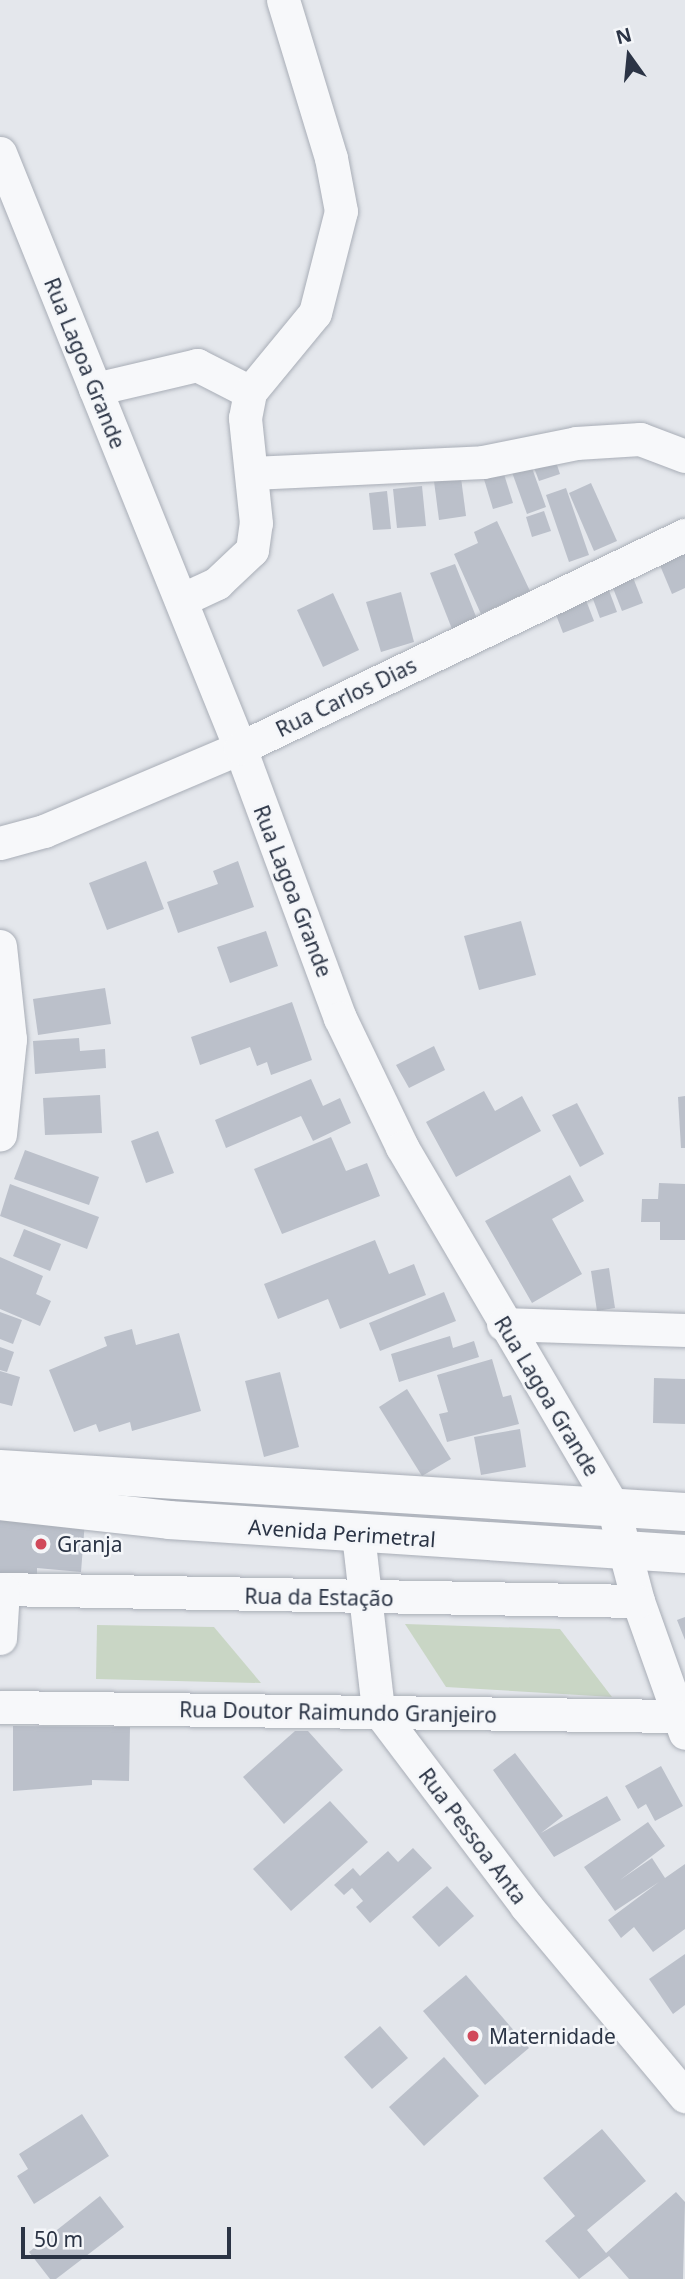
<!DOCTYPE html>
<meta charset="utf-8">
<style>
body{margin:0}
#map{position:relative;width:685px;height:2279px;overflow:hidden;background:#e4e7ec;font-family:"Noto Sans",sans-serif}
div>[style]{position:absolute}
.green>*{inset:0;background:#c9d6c5}
.building>*{inset:0;background:#bbc0ca}
.roads{filter:drop-shadow(0 0 2px #a9aeb7) drop-shadow(0 0 2px #a9aeb7)}
.minor>*{height:33px;margin:-16.5px;padding:0 16.5px;transform-origin:16.5px;border-radius:16.5px;background:#f7f8fa}
.tertiary>*{height:38px;margin:-19px;padding:0 19px;transform-origin:19px;border-radius:19px;background:#f7f8fa}
.dots>*{width:19px;height:19px;translate:-50% -50%;box-sizing:border-box;border:4px solid #f4f6f9;border-radius:50%}
span{translate:-50% -50%;white-space:nowrap;text-align:center;line-height:1.15;-webkit-text-stroke:5px #f4f6f9;paint-order:stroke}
.street-label{font-size:21px;color:#2b3445}
.poi-label{font-size:21px;color:#2b3445}
.left{translate:0 -50%;text-align:left}
.north{position:absolute;left:594px;top:21px;width:70px;height:70px;-webkit-text-stroke:5px #f4f6f9;paint-order:stroke;rotate:345deg;font-size:19px;font-weight:700;line-height:28px;text-align:center;color:#2b3445}
.north::after{content:'';display:block;margin:auto;width:24px;height:32px;background:#2b3445;clip-path:polygon(50% 0,100% 100%,50% 72%,0 100%)}
.scale{position:absolute;left:21px;top:2227px;width:210px;height:32px;box-sizing:border-box;border:4px solid #2b3445;border-top:0;padding-left:9px;font-size:21px;line-height:24px;white-space:nowrap;color:#2b3445;-webkit-text-stroke:5px #f4f6f9;paint-order:stroke}
</style>
<div id="map">
<div class="green">
<i style="clip-path:polygon(405px 1624px,560px 1629px,612px 1697px,446px 1687px)"></i>
<i style="clip-path:polygon(97px 1625px,214px 1627px,261px 1683px,96px 1679px)"></i>
</div>
<div class="building">
<i style="clip-path:polygon(552px 450px,560px 474px,539px 481px,530px 457px)"></i>
<i style="clip-path:polygon(528px 457px,546px 507px,527px 514px,509px 464px)"></i>
<i style="clip-path:polygon(503px 471px,513px 503px,493px 509px,483px 476px)"></i>
<i style="clip-path:polygon(461px 478px,466px 516px,439px 520px,434px 481px)"></i>
<i style="clip-path:polygon(591px 483px,617px 541px,594px 551px,569px 493px)"></i>
<i style="clip-path:polygon(422px 486px,426px 526px,397px 528px,393px 489px)"></i>
<i style="clip-path:polygon(566px 488px,589px 555px,569px 562px,546px 495px)"></i>
<i style="clip-path:polygon(387px 491px,391px 529px,373px 530px,369px 493px)"></i>
<i style="clip-path:polygon(544px 511px,551px 531px,532px 537px,526px 517px)"></i>
<i style="clip-path:polygon(497px 521px,530px 591px,481px 614px,454px 554px,478px 543px,474px 532px)"></i>
<i style="clip-path:polygon(685px 552px,685px 588px,672px 594px,659px 563px)"></i>
<i style="clip-path:polygon(455px 564px,477px 619px,452px 629px,430px 573px)"></i>
<i style="clip-path:polygon(632px 575px,643px 603px,622px 611px,611px 583px)"></i>
<i style="clip-path:polygon(607px 585px,617px 612px,600px 618px,590px 591px)"></i>
<i style="clip-path:polygon(401px 592px,414px 642px,381px 652px,366px 602px)"></i>
<i style="clip-path:polygon(333px 593px,359px 650px,323px 667px,297px 610px)"></i>
<i style="clip-path:polygon(584px 595px,594px 621px,563px 633px,553px 607px)"></i>
<i style="clip-path:polygon(146px 861px,164px 909px,107px 930px,89px 883px)"></i>
<i style="clip-path:polygon(238px 861px,254px 907px,178px 933px,167px 902px,218px 884px,213px 871px)"></i>
<i style="clip-path:polygon(521px 921px,536px 975px,479px 990px,464px 936px)"></i>
<i style="clip-path:polygon(266px 931px,278px 966px,230px 983px,217px 947px)"></i>
<i style="clip-path:polygon(105px 988px,111px 1024px,38px 1035px,33px 999px)"></i>
<i style="clip-path:polygon(292px 1002px,312px 1060px,271px 1075px,267px 1062px,257px 1066px,250px 1047px,200px 1065px,191px 1037px)"></i>
<i style="clip-path:polygon(79px 1038px,80px 1051px,105px 1049px,106px 1068px,35px 1074px,33px 1041px)"></i>
<i style="clip-path:polygon(434px 1046px,445px 1070px,409px 1088px,396px 1065px)"></i>
<i style="clip-path:polygon(311px 1079px,323px 1106px,340px 1098px,351px 1123px,313px 1141px,301px 1116px,226px 1148px,215px 1120px)"></i>
<i style="clip-path:polygon(484px 1091px,495px 1111px,522px 1096px,541px 1131px,456px 1177px,426px 1122px)"></i>
<i style="clip-path:polygon(100px 1095px,102px 1133px,45px 1135px,43px 1098px)"></i>
<i style="clip-path:polygon(685px 1096px,685px 1148px,681px 1148px,678px 1097px)"></i>
<i style="clip-path:polygon(577px 1103px,604px 1154px,580px 1167px,552px 1115px)"></i>
<i style="clip-path:polygon(158px 1131px,174px 1173px,146px 1183px,131px 1141px)"></i>
<i style="clip-path:polygon(331px 1137px,346px 1171px,367px 1163px,380px 1196px,282px 1234px,254px 1169px)"></i>
<i style="clip-path:polygon(25px 1150px,99px 1177px,89px 1205px,14px 1179px)"></i>
<i style="clip-path:polygon(570px 1175px,584px 1201px,552px 1219px,582px 1274px,532px 1303px,485px 1221px)"></i>
<i style="clip-path:polygon(659px 1183px,685px 1184px,685px 1240px,660px 1240px,660px 1222px,641px 1222px,642px 1199px,658px 1199px)"></i>
<i style="clip-path:polygon(10px 1184px,99px 1217px,87px 1249px,0 1216px)"></i>
<i style="clip-path:polygon(24px 1229px,61px 1244px,50px 1271px,13px 1256px)"></i>
<i style="clip-path:polygon(375px 1240px,389px 1274px,414px 1264px,426px 1295px,340px 1329px,328px 1299px,278px 1319px,264px 1284px)"></i>
<i style="clip-path:polygon(0 1257px,43px 1276px,36px 1294px,51px 1301px,40px 1326px,0 1309px)"></i>
<i style="clip-path:polygon(609px 1268px,615px 1308px,597px 1311px,591px 1271px)"></i>
<i style="clip-path:polygon(444px 1292px,456px 1321px,380px 1351px,369px 1323px)"></i>
<i style="clip-path:polygon(0 1312px,22px 1320px,13px 1344px,0 1339px)"></i>
<i style="clip-path:polygon(132px 1329px,136px 1345px,179px 1333px,201px 1411px,132px 1431px,130px 1422px,99px 1432px,96px 1424px,74px 1432px,49px 1370px,107px 1346px,104px 1337px)"></i>
<i style="clip-path:polygon(450px 1336px,453px 1348px,474px 1341px,479px 1357px,399px 1382px,391px 1354px)"></i>
<i style="clip-path:polygon(0 1347px,14px 1352px,7px 1372px,0 1370px)"></i>
<i style="clip-path:polygon(492px 1359px,503px 1397px,511px 1395px,519px 1424px,447px 1442px,439px 1414px,448px 1412px,437px 1375px)"></i>
<i style="clip-path:polygon(0 1371px,20px 1377px,12px 1406px,0 1403px)"></i>
<i style="clip-path:polygon(280px 1372px,299px 1447px,264px 1457px,245px 1381px)"></i>
<i style="clip-path:polygon(654px 1378px,685px 1379px,685px 1424px,653px 1423px)"></i>
<i style="clip-path:polygon(407px 1389px,451px 1459px,422px 1476px,379px 1407px)"></i>
<i style="clip-path:polygon(520px 1429px,526px 1467px,481px 1475px,474px 1437px)"></i>
<i style="clip-path:polygon(0 1514px,85px 1521px,81px 1572px,37px 1568px,37px 1576px,0 1573px)"></i>
<i style="clip-path:polygon(685px 1617px,685px 1640px,677px 1620px)"></i>
<i style="clip-path:polygon(13px 1726px,130px 1727px,129px 1781px,92px 1780px,92px 1785px,13px 1791px)"></i>
<i style="clip-path:polygon(295px 1731px,308px 1731px,343px 1770px,284px 1824px,243px 1777px)"></i>
<i style="clip-path:polygon(515px 1753px,563px 1816px,541px 1833px,607px 1796px,621px 1820px,554px 1857px,493px 1770px)"></i>
<i style="clip-path:polygon(661px 1766px,683px 1806px,655px 1821px,646px 1804px,638px 1809px,625px 1786px)"></i>
<i style="clip-path:polygon(330px 1801px,368px 1842px,291px 1911px,253px 1869px)"></i>
<i style="clip-path:polygon(648px 1822px,665px 1846px,620px 1880px,652px 1858px,665px 1878px,685px 1864px,685px 1929px,653px 1952px,634px 1927px,621px 1938px,608px 1920px,659px 1882px,615px 1911px,584px 1867px)"></i>
<i style="clip-path:polygon(413px 1848px,432px 1868px,370px 1923px,356px 1907px,363px 1901px,352px 1888px,344px 1895px,334px 1885px,353px 1868px,360px 1876px,388px 1851px,398px 1862px)"></i>
<i style="clip-path:polygon(447px 1886px,474px 1916px,439px 1947px,412px 1917px)"></i>
<i style="clip-path:polygon(685px 1954px,685px 2005px,673px 2014px,649px 1979px)"></i>
<i style="clip-path:polygon(466px 1975px,529px 2048px,485px 2085px,423px 2011px)"></i>
<i style="clip-path:polygon(380px 2026px,408px 2058px,372px 2089px,344px 2057px)"></i>
<i style="clip-path:polygon(444px 2057px,479px 2096px,424px 2146px,389px 2107px)"></i>
<i style="clip-path:polygon(82px 2114px,109px 2156px,34px 2204px,17px 2176px,28px 2169px,19px 2154px)"></i>
<i style="clip-path:polygon(602px 2129px,646px 2181px,587px 2230px,606px 2253px,676px 2192px,685px 2202px,683px 2279px,629px 2279px,609px 2256px,579px 2279px,545px 2241px,575px 2216px,543px 2178px)"></i>
<i style="clip-path:polygon(100px 2196px,124px 2227px,56px 2279px,50px 2279px,29px 2252px)"></i>
</div>
<div class="roads">
<div class="minor">
<i style="left:0;top:153px;width:642px;rotate:68.03deg"></i>
<i style="left:240px;top:748px;width:288px;rotate:69.7deg"></i>
<i style="left:340px;top:1018px;width:143px;rotate:64.3deg"></i>
<i style="left:402px;top:1147px;width:417px;rotate:59.6deg"></i>
<i style="left:613px;top:1507px;width:97px;rotate:75.1deg"></i>
<i style="left:638px;top:1601px;width:140px;rotate:70.4deg"></i>
<i style="left:95px;top:389px;width:105px;rotate:-13.2deg"></i>
<i style="left:197px;top:365px;width:59px;rotate:27deg"></i>
<i style="left:252px;top:473px;width:231px;rotate:-2.7deg"></i>
<i style="left:483px;top:462px;width:95px;rotate:-11.5deg"></i>
<i style="left:576px;top:443px;width:64px;rotate:-3.6deg"></i>
<i style="left:640px;top:439px;width:48px;rotate:20.7deg"></i>
<i style="left:181px;top:600px;width:40px;rotate:-25deg"></i>
<i style="left:217px;top:583px;width:48px;rotate:-43.3deg"></i>
<i style="left:252px;top:550px;width:27px;rotate:-82deg"></i>
<i style="left:256px;top:523px;width:106px;rotate:-96deg"></i>
<i style="left:245px;top:418px;width:26px;rotate:-79deg"></i>
<i style="left:250px;top:392px;width:102px;rotate:-50.6deg"></i>
<i style="left:315px;top:313px;width:105px;rotate:-75.7deg"></i>
<i style="left:341px;top:211px;width:54px;rotate:-100.7deg"></i>
<i style="left:331px;top:158px;width:165px;rotate:-106.9deg"></i>
<i style="left:0;top:843px;width:46px;rotate:-15.3deg"></i>
<i style="left:44px;top:831px;width:213px;rotate:-23deg"></i>
<i style="left:240px;top:748px;width:493px;rotate:-25.6deg"></i>
<i style="left:0;top:946px;width:94px;rotate:83.9deg"></i>
<i style="left:10px;top:1039px;width:96px;rotate:96deg"></i>
<i style="left:503px;top:1324px;width:182px;rotate:1.9deg"></i>
<i style="left:358px;top:1534px;width:177px;rotate:83.5deg"></i>
<i style="left:378px;top:1710px;width:246px;rotate:52.9deg"></i>
<i style="left:526px;top:1906px;width:248px;rotate:50.1deg"></i>
<i style="left:0;top:1589px;width:638px;rotate:1.08deg"></i>
<i style="left:0;top:1638px;width:48px;rotate:-86.4deg"></i>
<i style="left:0;top:1707px;width:676px;rotate:0.76deg"></i>
</div>
<div class="tertiary">
<i style="left:0;top:1469px;width:686px;rotate:3.59deg"></i>
<i style="left:0;top:1501px;width:170px;rotate:6.4deg"></i>
<i style="left:169px;top:1520px;width:517px;rotate:3.77deg"></i>
</div>
</div>
<div class="dots">
<i style="left:41px;top:1544px;background:#d1495b"></i>
<i style="left:473px;top:2036px;background:#d1495b"></i>
</div>
<div class="street-label">
<span style="left:85px;top:363px;rotate:68deg">Rua Lagoa Grande</span>
<span style="left:346px;top:697px;rotate:-26deg">Rua Carlos Dias</span>
<span style="left:293px;top:891px;rotate:69deg">Rua Lagoa Grande</span>
<span style="left:547px;top:1396px;rotate:59deg">Rua Lagoa Grande</span>
<span style="left:342px;top:1533px;rotate:4deg">Avenida Perimetral</span>
<span style="left:319px;top:1597px;rotate:1deg">Rua da Estação</span>
<span style="left:338px;top:1712px;rotate:1deg">Rua Doutor Raimundo Granjeiro</span>
<span style="left:473px;top:1836px;rotate:53deg">Rua Pessoa Anta</span>
</div>
<div class="poi-label">
<span class="left" style="left:57px;top:1544px">Granja</span>
<span class="left" style="left:489px;top:2036px">Maternidade</span>
</div>
<div class="north">N</div>
<div class="scale">50 m</div>
</div>
